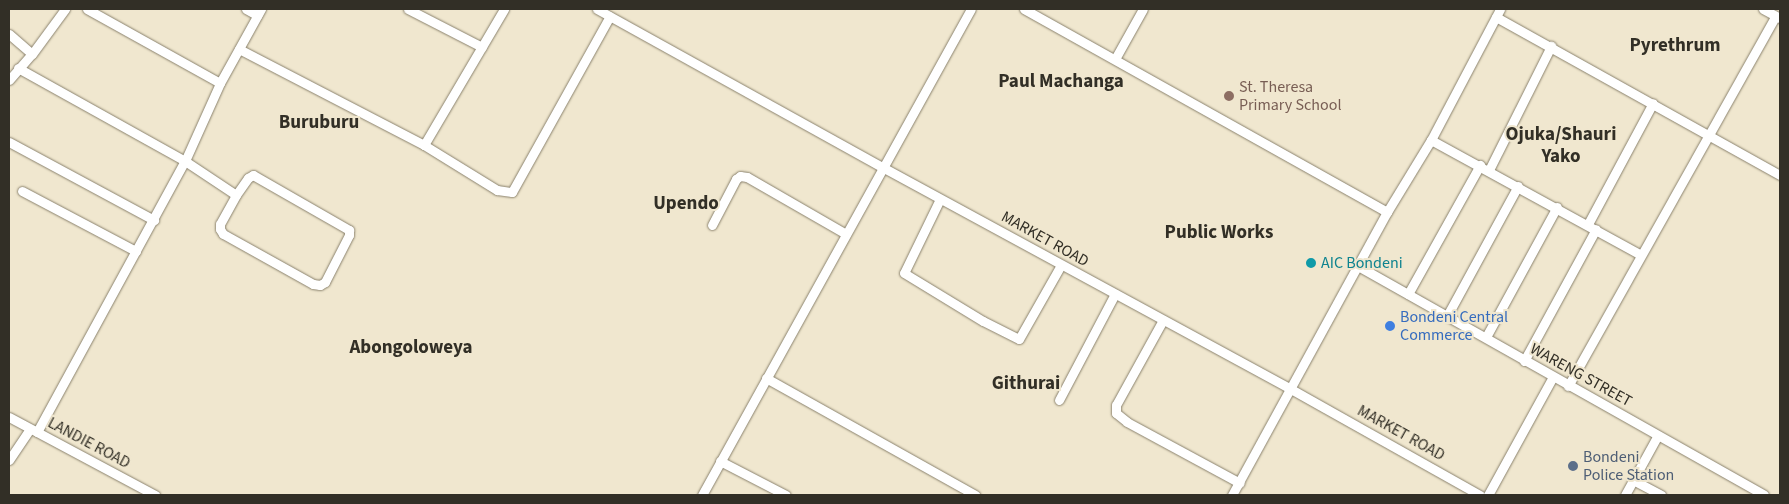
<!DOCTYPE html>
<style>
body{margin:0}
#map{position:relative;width:1789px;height:504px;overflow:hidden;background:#f0e7cf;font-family:"Source Sans 3",sans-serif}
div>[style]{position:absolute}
.roads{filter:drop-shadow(0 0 1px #8a826d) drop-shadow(0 0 1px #8a826d)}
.minor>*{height:9px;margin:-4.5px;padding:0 4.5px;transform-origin:4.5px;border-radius:4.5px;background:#fff}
.dots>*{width:14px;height:14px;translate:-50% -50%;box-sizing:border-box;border:2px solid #f0e7cf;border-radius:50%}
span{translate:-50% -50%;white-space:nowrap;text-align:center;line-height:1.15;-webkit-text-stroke:4px #f0e7cf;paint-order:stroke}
.education-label{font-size:16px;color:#785e54}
.left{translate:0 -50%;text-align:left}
.street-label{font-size:16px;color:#322f26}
.culture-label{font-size:16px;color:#0d838f}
.shop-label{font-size:16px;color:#366cbe}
.service-label{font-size:16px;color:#4e5e75}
.quarter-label{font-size:19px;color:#322f26;font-weight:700}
.frame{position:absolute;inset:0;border:10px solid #322f26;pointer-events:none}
</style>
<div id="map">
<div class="roads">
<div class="minor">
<i style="left:87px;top:9px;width:152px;rotate:29.1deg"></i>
<i style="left:246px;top:9px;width:13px;rotate:29deg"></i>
<i style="left:408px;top:9px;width:83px;rotate:27.2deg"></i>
<i style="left:597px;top:9px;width:328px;rotate:29deg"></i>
<i style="left:884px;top:168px;width:461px;rotate:28.5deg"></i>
<i style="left:1289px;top:388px;width:219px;rotate:29.3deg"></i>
<i style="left:1024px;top:9px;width:416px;rotate:29.2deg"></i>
<i style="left:1763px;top:9px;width:19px;rotate:28deg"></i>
<i style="left:1496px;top:17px;width:325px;rotate:29.1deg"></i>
<i style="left:9px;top:34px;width:30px;rotate:41deg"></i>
<i style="left:239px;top:49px;width:208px;rotate:27.4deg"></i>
<i style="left:424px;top:145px;width:86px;rotate:31.7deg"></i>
<i style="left:497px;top:190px;width:15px;rotate:8deg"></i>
<i style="left:512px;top:192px;width:201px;rotate:-60.9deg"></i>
<i style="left:1115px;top:59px;width:57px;rotate:-60.8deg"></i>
<i style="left:18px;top:68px;width:191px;rotate:29.1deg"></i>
<i style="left:185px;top:161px;width:61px;rotate:33.7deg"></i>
<i style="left:9px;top:80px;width:35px;rotate:-49deg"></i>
<i style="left:32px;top:54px;width:56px;rotate:-53.7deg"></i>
<i style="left:1431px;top:140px;width:239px;rotate:28.7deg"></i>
<i style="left:9px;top:142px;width:165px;rotate:28.3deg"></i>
<i style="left:424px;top:145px;width:158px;rotate:-59.5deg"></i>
<i style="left:1489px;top:170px;width:139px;rotate:-63.4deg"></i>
<i style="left:253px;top:175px;width:111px;rotate:29.8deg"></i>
<i style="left:349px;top:230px;width:5px;rotate:90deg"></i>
<i style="left:349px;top:235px;width:53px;rotate:117.1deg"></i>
<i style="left:325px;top:282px;width:6px;rotate:149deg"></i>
<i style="left:320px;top:285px;width:7px;rotate:-172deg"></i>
<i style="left:313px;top:284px;width:103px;rotate:-150.9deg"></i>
<i style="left:223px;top:234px;width:6px;rotate:-121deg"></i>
<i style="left:220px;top:229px;width:5px;rotate:-90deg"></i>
<i style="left:220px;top:224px;width:33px;rotate:-61deg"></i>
<i style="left:236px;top:195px;width:21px;rotate:-55deg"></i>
<i style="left:248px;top:178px;width:6px;rotate:-31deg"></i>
<i style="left:22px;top:191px;width:129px;rotate:27.8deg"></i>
<i style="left:940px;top:199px;width:82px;rotate:115.9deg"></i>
<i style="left:904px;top:273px;width:92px;rotate:31.3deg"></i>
<i style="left:983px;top:321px;width:40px;rotate:26.6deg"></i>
<i style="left:1019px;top:339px;width:85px;rotate:-60.4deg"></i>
<i style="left:1588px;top:224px;width:137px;rotate:-61.8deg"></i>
<i style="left:712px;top:225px;width:52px;rotate:-62.4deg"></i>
<i style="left:736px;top:179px;width:5px;rotate:-37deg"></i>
<i style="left:740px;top:176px;width:7px;rotate:8deg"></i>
<i style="left:747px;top:177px;width:114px;rotate:29.9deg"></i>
<i style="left:1358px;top:266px;width:466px;rotate:29.4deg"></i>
<i style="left:1408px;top:294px;width:148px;rotate:-60.8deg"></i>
<i style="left:1447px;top:316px;width:148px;rotate:-61.4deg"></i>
<i style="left:1163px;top:320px;width:97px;rotate:118.9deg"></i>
<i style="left:1116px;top:405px;width:8px;rotate:90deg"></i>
<i style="left:1116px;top:413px;width:14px;rotate:39deg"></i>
<i style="left:1127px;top:422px;width:128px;rotate:28.4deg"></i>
<i style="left:1486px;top:337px;width:148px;rotate:-61.4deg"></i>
<i style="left:1524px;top:361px;width:150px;rotate:-61.4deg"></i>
<i style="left:766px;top:378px;width:240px;rotate:29.2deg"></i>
<i style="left:1568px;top:386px;width:424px;rotate:-60.7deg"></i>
<i style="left:1059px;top:400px;width:120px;rotate:-62.2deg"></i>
<i style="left:9px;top:417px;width:166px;rotate:28.1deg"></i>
<i style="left:37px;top:432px;width:309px;rotate:-61.4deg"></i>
<i style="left:185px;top:161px;width:85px;rotate:-65.8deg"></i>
<i style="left:220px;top:83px;width:85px;rotate:-61deg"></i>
<i style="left:9px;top:460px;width:37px;rotate:-56deg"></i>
<i style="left:720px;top:461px;width:74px;rotate:27.3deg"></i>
<i style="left:1633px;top:480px;width:32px;rotate:28deg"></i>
<i style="left:702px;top:495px;width:555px;rotate:-61.04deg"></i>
<i style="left:1232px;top:495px;width:323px;rotate:-61.3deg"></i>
<i style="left:1387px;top:212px;width:84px;rotate:-58.6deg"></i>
<i style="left:1431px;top:140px;width:148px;rotate:-62.2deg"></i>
<i style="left:1488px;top:495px;width:135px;rotate:-61.2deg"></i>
<i style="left:1625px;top:495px;width:68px;rotate:-61.2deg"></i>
</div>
</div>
<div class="dots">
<i style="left:1229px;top:96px;background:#8d6e63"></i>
<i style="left:1311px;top:263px;background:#0f9aa8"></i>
<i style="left:1390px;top:326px;background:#3f7fe0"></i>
<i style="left:1573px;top:466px;background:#5c6f8a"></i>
</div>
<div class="education-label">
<span class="left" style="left:1239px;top:96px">St. Theresa<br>Primary School</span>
</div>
<div class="street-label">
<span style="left:1045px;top:239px;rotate:29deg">MARKET ROAD</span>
<span style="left:1581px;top:375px;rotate:29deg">WARENG STREET</span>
<span style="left:1401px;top:433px;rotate:29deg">MARKET ROAD</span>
<span style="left:89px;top:443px;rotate:28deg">LANDIE ROAD</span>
</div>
<div class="culture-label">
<span class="left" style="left:1321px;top:263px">AIC Bondeni</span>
</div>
<div class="shop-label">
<span class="left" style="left:1400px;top:326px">Bondeni Central<br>Commerce</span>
</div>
<div class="service-label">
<span class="left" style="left:1583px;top:466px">Bondeni<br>Police Station</span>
</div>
<div class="quarter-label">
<span style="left:1675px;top:46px">Pyrethrum</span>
<span style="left:1061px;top:82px">Paul Machanga</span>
<span style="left:319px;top:123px">Buruburu</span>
<span style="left:1561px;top:146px">Ojuka/Shauri<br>Yako</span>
<span style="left:686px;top:204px">Upendo</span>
<span style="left:1219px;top:233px">Public Works</span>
<span style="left:411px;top:348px">Abongoloweya</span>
<span style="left:1026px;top:384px">Githurai</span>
</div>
<div class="frame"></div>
</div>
